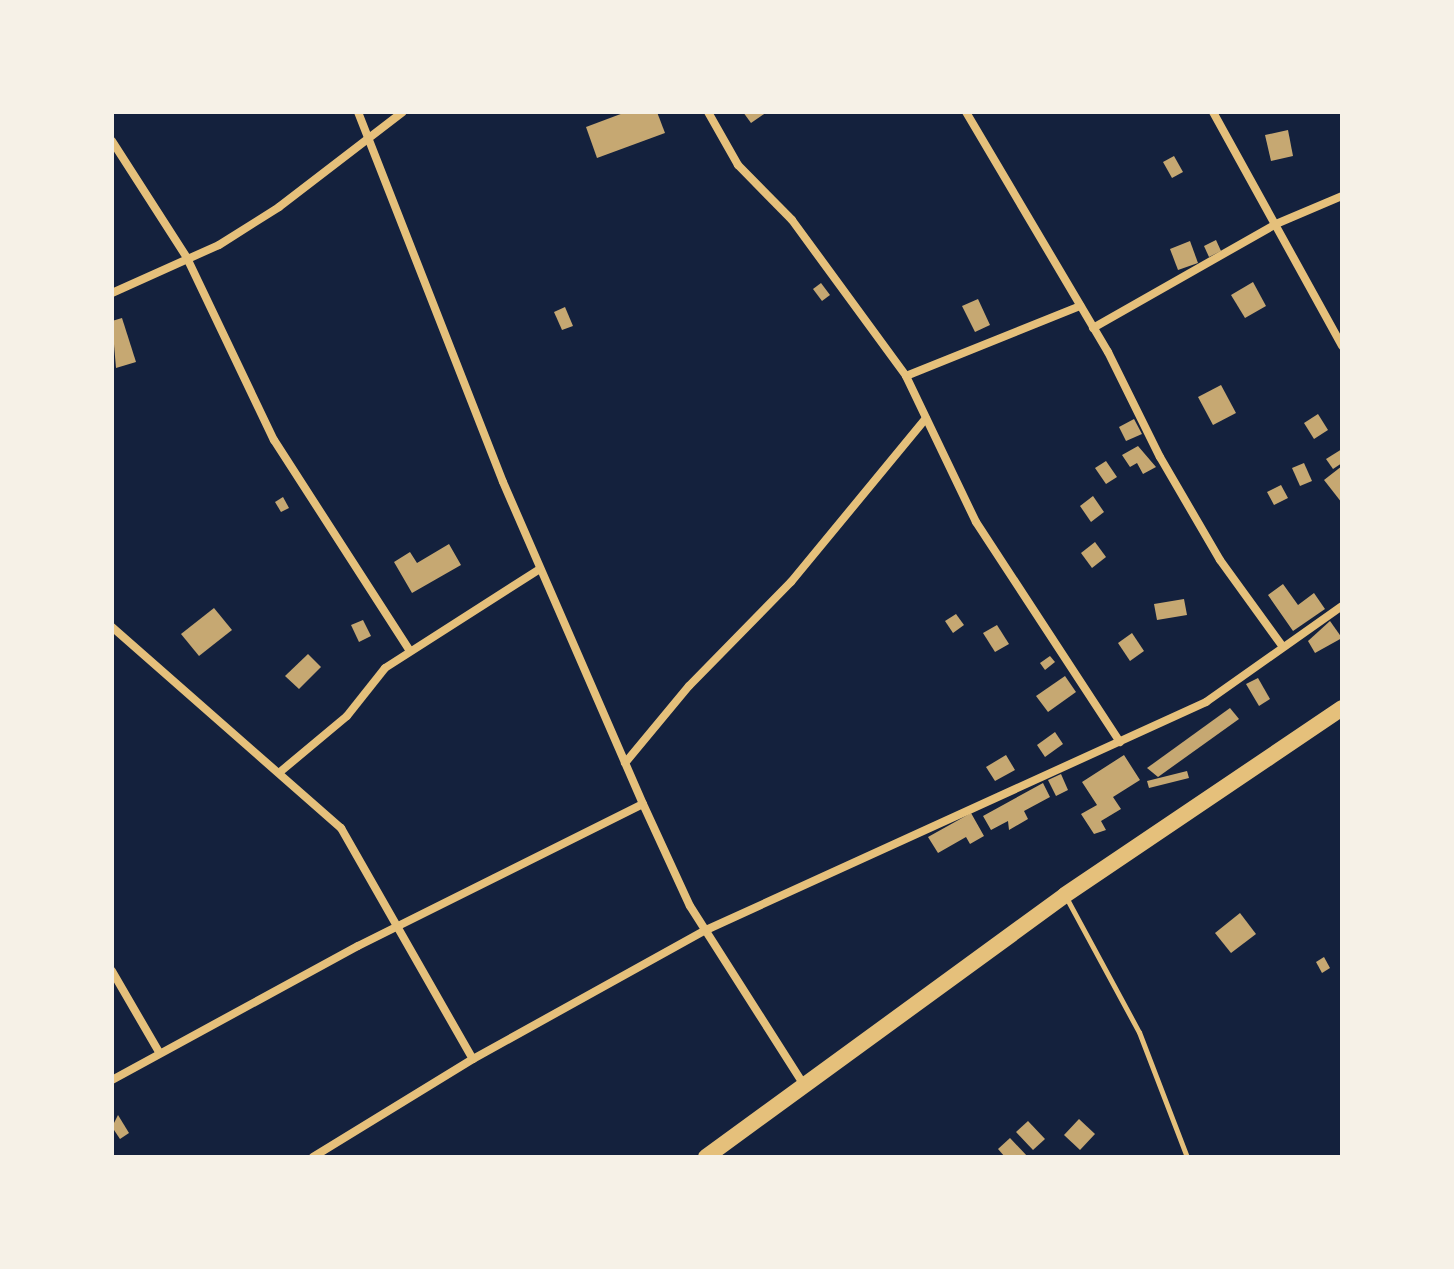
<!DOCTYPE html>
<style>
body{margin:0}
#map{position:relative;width:1454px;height:1269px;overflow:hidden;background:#14213d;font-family:"Archivo Narrow",sans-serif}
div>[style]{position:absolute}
.building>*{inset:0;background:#c6a872}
.service>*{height:5px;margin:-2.5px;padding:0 2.5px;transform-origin:2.5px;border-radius:2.5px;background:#e5c07b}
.minor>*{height:8px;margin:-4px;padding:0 4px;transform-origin:4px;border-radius:4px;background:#e5c07b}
.trunk>*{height:16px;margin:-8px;padding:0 8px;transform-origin:8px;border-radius:8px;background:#e5c07b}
span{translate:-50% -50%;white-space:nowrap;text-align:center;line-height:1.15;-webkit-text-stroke:6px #f6f1e7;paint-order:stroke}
.frame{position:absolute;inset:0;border:114px solid #f6f1e7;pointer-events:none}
</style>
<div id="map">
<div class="building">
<i style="clip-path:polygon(626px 112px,657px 112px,665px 133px,597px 158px,586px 127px)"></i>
<i style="clip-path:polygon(743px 112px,767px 112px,751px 123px)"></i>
<i style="clip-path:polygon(1288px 130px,1293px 156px,1271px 161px,1265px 135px)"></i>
<i style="clip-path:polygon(1174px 156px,1183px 172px,1172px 178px,1163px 162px)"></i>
<i style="clip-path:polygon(1216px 240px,1221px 251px,1209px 257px,1204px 246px)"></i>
<i style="clip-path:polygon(1190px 241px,1198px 263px,1178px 270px,1170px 249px)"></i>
<i style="clip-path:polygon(1253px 282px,1266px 306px,1245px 318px,1231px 295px)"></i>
<i style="clip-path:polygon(821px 283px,830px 295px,822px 301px,813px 289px)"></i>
<i style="clip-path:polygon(978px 299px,990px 325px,975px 332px,962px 306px)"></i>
<i style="clip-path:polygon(565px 307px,573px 326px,562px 330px,554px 312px)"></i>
<i style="clip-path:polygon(122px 318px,136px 362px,116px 368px,112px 321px)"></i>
<i style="clip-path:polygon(1221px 385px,1236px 413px,1213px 425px,1198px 397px)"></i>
<i style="clip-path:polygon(1318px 414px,1328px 430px,1314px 439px,1304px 423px)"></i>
<i style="clip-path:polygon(1134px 419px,1142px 434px,1126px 441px,1119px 427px)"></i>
<i style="clip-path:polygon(1138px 446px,1156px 467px,1143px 474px,1137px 463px,1130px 467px,1122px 455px)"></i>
<i style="clip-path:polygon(1342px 449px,1342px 463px,1333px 469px,1326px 459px)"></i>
<i style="clip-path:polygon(1106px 461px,1117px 477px,1106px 484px,1095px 468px)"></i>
<i style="clip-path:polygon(1304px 463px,1312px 481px,1300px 486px,1292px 468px)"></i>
<i style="clip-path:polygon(1342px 466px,1342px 503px,1324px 480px)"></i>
<i style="clip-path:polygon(1281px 485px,1288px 498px,1274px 505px,1267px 492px)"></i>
<i style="clip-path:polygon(1093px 496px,1104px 512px,1091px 522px,1080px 506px)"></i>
<i style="clip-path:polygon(283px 497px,289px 508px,281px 512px,275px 502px)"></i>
<i style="clip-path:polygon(1095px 542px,1106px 557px,1092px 568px,1081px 553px)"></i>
<i style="clip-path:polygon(449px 544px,461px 565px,412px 593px,394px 562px,410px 552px,417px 563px)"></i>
<i style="clip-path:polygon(1283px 584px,1298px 605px,1314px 593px,1325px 609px,1293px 631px,1268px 595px)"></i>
<i style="clip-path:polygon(1184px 599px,1187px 615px,1157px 620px,1154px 604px)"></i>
<i style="clip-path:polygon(214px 608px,232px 630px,199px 656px,181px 634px)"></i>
<i style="clip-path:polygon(956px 614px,964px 625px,953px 633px,945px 621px)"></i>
<i style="clip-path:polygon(363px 620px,371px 636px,359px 642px,351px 625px)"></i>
<i style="clip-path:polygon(1330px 621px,1342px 638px,1315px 653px,1308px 641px)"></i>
<i style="clip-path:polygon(997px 625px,1009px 644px,995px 652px,983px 633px)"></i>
<i style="clip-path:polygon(1132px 633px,1144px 651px,1130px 661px,1118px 643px)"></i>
<i style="clip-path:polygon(308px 654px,321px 667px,299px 689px,285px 676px)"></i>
<i style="clip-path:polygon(1050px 656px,1055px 662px,1045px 670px,1040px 663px)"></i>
<i style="clip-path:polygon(1065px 676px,1076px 692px,1048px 712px,1036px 696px)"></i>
<i style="clip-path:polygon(1258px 678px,1270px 699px,1259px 706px,1246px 684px)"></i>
<i style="clip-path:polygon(1230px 708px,1239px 719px,1158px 777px,1147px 768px)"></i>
<i style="clip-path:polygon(1055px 732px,1063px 744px,1045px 757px,1037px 745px)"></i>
<i style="clip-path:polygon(1006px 755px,1015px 770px,995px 781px,986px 767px)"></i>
<i style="clip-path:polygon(1124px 755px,1140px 780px,1113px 797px,1121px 809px,1101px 821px,1106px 830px,1094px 834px,1081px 814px,1097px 805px,1082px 782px)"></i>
<i style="clip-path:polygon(1187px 771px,1189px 778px,1149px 788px,1147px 781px)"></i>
<i style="clip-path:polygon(1061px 774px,1068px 790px,1056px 796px,1048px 780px)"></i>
<i style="clip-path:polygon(1043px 783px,1050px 797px,1024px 811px,1028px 819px,1009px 830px,1008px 821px,991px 830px,983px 816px)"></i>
<i style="clip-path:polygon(971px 813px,984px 836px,970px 844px,966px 837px,938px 853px,928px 837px)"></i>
<i style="clip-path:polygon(1240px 913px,1256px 934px,1231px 953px,1215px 933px)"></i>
<i style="clip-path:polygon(1324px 957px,1330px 968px,1322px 973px,1316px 962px)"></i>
<i style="clip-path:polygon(118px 1115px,129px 1133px,120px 1139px,112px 1127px)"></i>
<i style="clip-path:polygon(1079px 1119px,1095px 1134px,1080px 1150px,1064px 1135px)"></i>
<i style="clip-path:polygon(1028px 1121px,1045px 1139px,1033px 1150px,1016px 1132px)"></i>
<i style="clip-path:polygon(1010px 1138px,1028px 1157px,1005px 1157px,998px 1149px)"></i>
</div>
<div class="service">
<i style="left:1067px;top:899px;width:151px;rotate:61.6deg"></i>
<i style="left:1139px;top:1032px;width:134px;rotate:69deg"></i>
</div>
<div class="minor">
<i style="left:358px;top:112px;width:397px;rotate:68.6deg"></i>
<i style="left:503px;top:482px;width:351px;rotate:66.5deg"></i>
<i style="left:643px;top:804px;width:112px;rotate:65.3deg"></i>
<i style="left:690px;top:906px;width:212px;rotate:57.5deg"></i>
<i style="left:708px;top:112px;width:61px;rotate:60.5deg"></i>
<i style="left:738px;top:165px;width:77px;rotate:45.5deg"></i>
<i style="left:792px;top:220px;width:193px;rotate:53.8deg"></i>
<i style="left:906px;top:376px;width:162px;rotate:64.4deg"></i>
<i style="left:976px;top:522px;width:263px;rotate:56.8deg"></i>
<i style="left:966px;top:112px;width:279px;rotate:59.4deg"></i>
<i style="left:1108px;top:352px;width:117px;rotate:63.7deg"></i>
<i style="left:1160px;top:457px;width:119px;rotate:59.8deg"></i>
<i style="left:1220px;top:560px;width:107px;rotate:54.1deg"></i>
<i style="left:1213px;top:112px;width:267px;rotate:61.1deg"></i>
<i style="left:112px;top:141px;width:139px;rotate:57.3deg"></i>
<i style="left:187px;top:258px;width:202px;rotate:64.5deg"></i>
<i style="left:274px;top:440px;width:251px;rotate:57.2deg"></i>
<i style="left:112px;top:293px;width:117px;rotate:-24.2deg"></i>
<i style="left:219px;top:245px;width:71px;rotate:-32.3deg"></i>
<i style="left:279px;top:207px;width:156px;rotate:-37.5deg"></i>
<i style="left:1093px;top:328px;width:210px;rotate:-29.6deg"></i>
<i style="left:1276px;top:224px;width:72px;rotate:-23deg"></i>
<i style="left:906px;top:376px;width:188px;rotate:-21.9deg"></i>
<i style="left:112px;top:627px;width:305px;rotate:41.3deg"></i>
<i style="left:341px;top:828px;width:266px;rotate:60.3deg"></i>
<i style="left:625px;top:763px;width:100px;rotate:-50.3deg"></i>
<i style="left:689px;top:686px;width:146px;rotate:-45.6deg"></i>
<i style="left:791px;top:582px;width:212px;rotate:-50.5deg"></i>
<i style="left:280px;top:772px;width:87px;rotate:-39.9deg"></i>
<i style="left:347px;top:716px;width:61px;rotate:-51.6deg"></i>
<i style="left:385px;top:668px;width:184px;rotate:-32.6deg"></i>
<i style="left:112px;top:971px;width:94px;rotate:59.9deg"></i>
<i style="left:112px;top:1080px;width:280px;rotate:-28.6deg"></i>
<i style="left:358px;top:946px;width:318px;rotate:-26.5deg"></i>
<i style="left:313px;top:1157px;width:188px;rotate:-31.5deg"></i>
<i style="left:473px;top:1059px;width:266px;rotate:-29deg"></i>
<i style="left:706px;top:930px;width:550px;rotate:-24.51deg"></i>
<i style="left:1206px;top:702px;width:166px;rotate:-35.2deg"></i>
</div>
<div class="trunk">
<i style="left:706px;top:1157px;width:444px;rotate:-36.1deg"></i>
<i style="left:1065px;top:895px;width:334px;rotate:-34deg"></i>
</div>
<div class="frame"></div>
</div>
